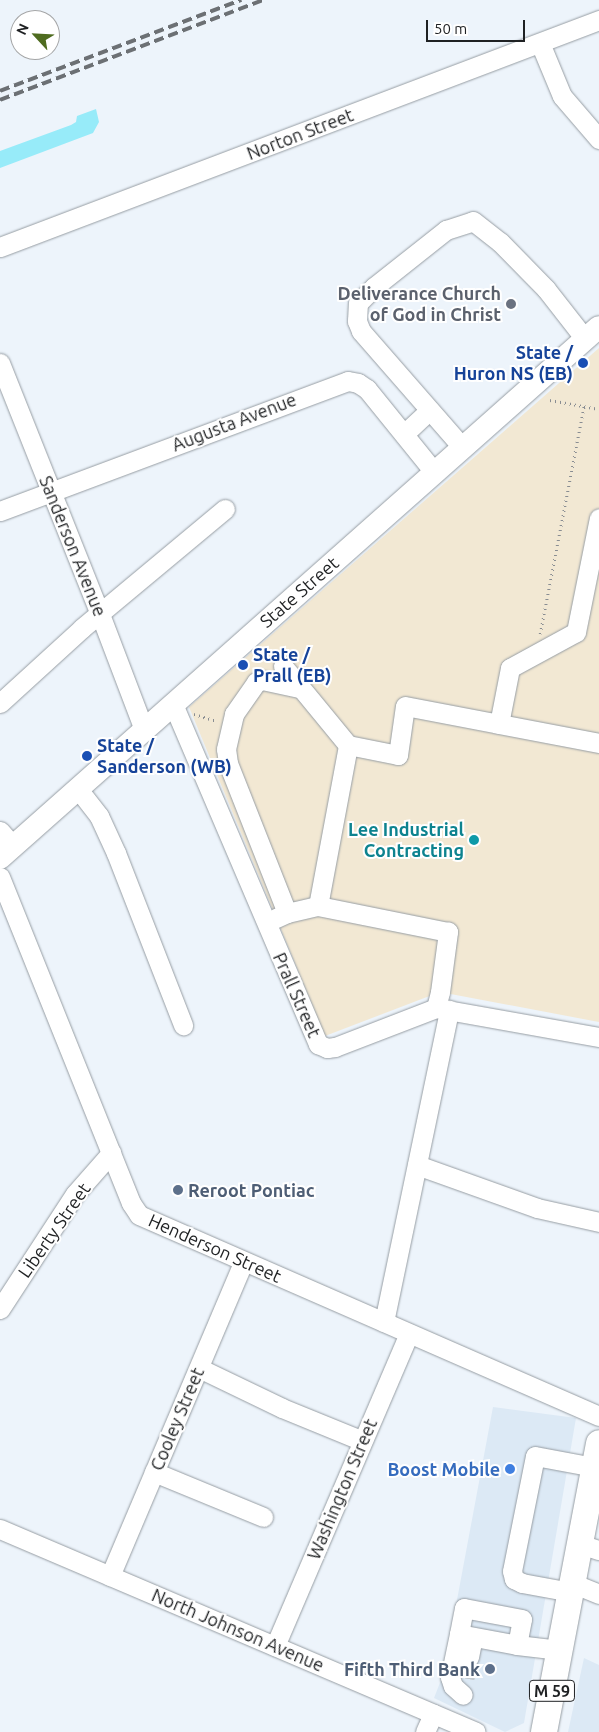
<!DOCTYPE html>
<style>
body{margin:0}
#map{position:relative;width:599px;height:1732px;overflow:hidden;background:#edf4fb;font-family:Ubuntu,sans-serif}
div>[style]{position:absolute}
.built>*{inset:0;background:#dce9f5}
.industrial>*{inset:0;background:#f2e8d3}
.water>*{inset:0;background:#97ebf9}
.minor-tunnel>*{height:19px;margin-top:-9.5px;transform-origin:0;background:repeating-linear-gradient(90deg,#c4cad0 0 19px,transparent 0 28px)}
.path>*{height:2.5px;margin-top:-1.25px;transform-origin:0;background:repeating-linear-gradient(90deg,#898d92 0 1px,transparent 0 5px)}
.roads{filter:drop-shadow(0 0 1px #969da3) drop-shadow(0 0 1px #969da3)}
.minor>*{height:19px;margin:-9.5px;padding:0 9.5px;transform-origin:9.5px;border-radius:9.5px;background:#fff}
.major>*{height:22px;margin:-11px;padding:0 11px;transform-origin:11px;border-radius:11px;background:#fff}
.highway>*{height:26px;margin:-13px;padding:0 13px;transform-origin:13px;border-radius:13px;background:#fff}
.rail>*{height:4px;margin-top:-2px;transform-origin:0;background:repeating-linear-gradient(90deg,#6c7074 0 10px,transparent 0 15px)}
.dots>*{width:14px;height:14px;translate:-50% -50%;box-sizing:border-box;border:2px solid #fff;border-radius:50%}
span{translate:-50% -50%;white-space:nowrap;text-align:center;line-height:1.15;-webkit-text-stroke:4px #fff;paint-order:stroke}
.shield-label span{padding:1px 4px;background:#fff;border:1px solid;border-radius:4px;-webkit-text-stroke-width:0}
.shield-label{font-size:16px;color:#1f2123;font-weight:700}
.street-label{font-size:18px;color:#1f2123}
.worship-label{font-size:18px;color:#5b616d;font-weight:700}
.right{translate:-100% -50%;text-align:right}
.transit-label{font-size:18px;color:#164399;font-weight:700}
.left{translate:0 -50%;text-align:left}
.culture-label{font-size:18px;color:#0d838f;font-weight:700}
.service-label{font-size:18px;color:#4e5e75;font-weight:700}
.shop-label{font-size:18px;color:#366cbe;font-weight:700}
.north{position:absolute;left:10px;top:10px;width:50px;height:50px;box-sizing:border-box;background:#fff;border:1px solid #a5a6a7;border-radius:50%;rotate:295deg;font-size:14px;font-weight:700;line-height:20px;text-align:center;color:#1f2123}
.north::after{content:'';display:block;margin:auto;width:18px;height:22px;background:#4f6c20;clip-path:polygon(50% 0,100% 100%,50% 72%,0 100%)}
.scale{position:absolute;left:426px;top:20px;width:99px;height:22px;box-sizing:border-box;border:2px solid #1f2123;border-top:0;padding-left:6px;font-size:15px;line-height:18px;white-space:nowrap;color:#1f2123;-webkit-text-stroke:4px #fff;paint-order:stroke}
</style>
<div id="map">
<div class="built">
<i style="clip-path:polygon(493px 1407px,576px 1418px,524px 1723px,505px 1732px,434px 1698px,443px 1675px)"></i>
<i style="clip-path:polygon(584px 1658px,599px 1665px,599px 1732px,568px 1732px)"></i>
</div>
<div class="industrial">
<i style="clip-path:polygon(599px 348px,599px 1022px,440px 992px,325px 1036px,189px 707px)"></i>
</div>
<div class="water">
<i style="clip-path:polygon(96px 109px,99px 122px,93px 133px,0 168px,0 151px,71px 125px,76px 122px,77px 116px)"></i>
</div>
<div class="minor-tunnel">
<i style="left:465px;top:1678px;width:21px;rotate:-79deg"></i>
</div>
<div class="path">
<i style="left:550px;top:400px;width:50px;rotate:10.4deg"></i>
<i style="left:540px;top:634px;width:232px;rotate:-79.1deg"></i>
<i style="left:194px;top:714px;width:24px;rotate:17deg"></i>
</div>
<div class="roads">
<div class="minor">
<i style="left:540px;top:43px;width:57px;rotate:67.5deg"></i>
<i style="left:562px;top:96px;width:57px;rotate:49.3deg"></i>
<i style="left:0;top:247px;width:641px;rotate:-20.75deg"></i>
<i style="left:0;top:363px;width:270px;rotate:68.3deg"></i>
<i style="left:100px;top:614px;width:124px;rotate:69.2deg"></i>
<i style="left:404px;top:434px;width:35px;rotate:-43deg"></i>
<i style="left:463px;top:448px;width:155px;rotate:-131.1deg"></i>
<i style="left:361px;top:331px;width:11px;rotate:-112deg"></i>
<i style="left:357px;top:321px;width:18px;rotate:-87deg"></i>
<i style="left:358px;top:303px;width:23px;rotate:-45deg"></i>
<i style="left:374px;top:287px;width:92px;rotate:-38.4deg"></i>
<i style="left:446px;top:230px;width:28px;rotate:-18deg"></i>
<i style="left:473px;top:221px;width:34px;rotate:38deg"></i>
<i style="left:500px;top:242px;width:66px;rotate:45.6deg"></i>
<i style="left:546px;top:289px;width:63px;rotate:52deg"></i>
<i style="left:0;top:511px;width:371px;rotate:-20.5deg"></i>
<i style="left:348px;top:381px;width:10px;rotate:11deg"></i>
<i style="left:358px;top:383px;width:11px;rotate:34deg"></i>
<i style="left:367px;top:389px;width:108px;rotate:51deg"></i>
<i style="left:283px;top:666px;width:102px;rotate:50.6deg"></i>
<i style="left:0;top:703px;width:111px;rotate:-42.4deg"></i>
<i style="left:82px;top:628px;width:186px;rotate:-39.8deg"></i>
<i style="left:173px;top:704px;width:370px;rotate:66.9deg"></i>
<i style="left:318px;top:1044px;width:10px;rotate:24deg"></i>
<i style="left:327px;top:1048px;width:8px;rotate:-7deg"></i>
<i style="left:335px;top:1047px;width:108px;rotate:-21.1deg"></i>
<i style="left:436px;top:1008px;width:166px;rotate:10.1deg"></i>
<i style="left:499px;top:724px;width:57px;rotate:-78.9deg"></i>
<i style="left:510px;top:668px;width:75px;rotate:-28.6deg"></i>
<i style="left:576px;top:632px;width:116px;rotate:-78.6deg"></i>
<i style="left:78px;top:789px;width:34px;rotate:52deg"></i>
<i style="left:99px;top:816px;width:41px;rotate:65.3deg"></i>
<i style="left:116px;top:853px;width:185px;rotate:68.7deg"></i>
<i style="left:0;top:831px;width:20px;rotate:49deg"></i>
<i style="left:0;top:877px;width:351px;rotate:68.1deg"></i>
<i style="left:131px;top:1203px;width:14px;rotate:56deg"></i>
<i style="left:139px;top:1215px;width:502px;rotate:23.6deg"></i>
<i style="left:287px;top:913px;width:161px;rotate:-111.5deg"></i>
<i style="left:228px;top:763px;width:14px;rotate:-98deg"></i>
<i style="left:226px;top:749px;width:36px;rotate:-77deg"></i>
<i style="left:234px;top:714px;width:39px;rotate:-55deg"></i>
<i style="left:256px;top:682px;width:6px;rotate:-18deg"></i>
<i style="left:262px;top:680px;width:39px;rotate:12deg"></i>
<i style="left:276px;top:918px;width:12px;rotate:-24deg"></i>
<i style="left:287px;top:913px;width:32px;rotate:-13deg"></i>
<i style="left:436px;top:1008px;width:16px;rotate:-76deg"></i>
<i style="left:440px;top:992px;width:61px;rotate:-82.4deg"></i>
<i style="left:448px;top:932px;width:133px;rotate:-168.7deg"></i>
<i style="left:318px;top:906px;width:164px;rotate:-79.4deg"></i>
<i style="left:348px;top:745px;width:51px;rotate:11.3deg"></i>
<i style="left:398px;top:755px;width:49px;rotate:-81.9deg"></i>
<i style="left:405px;top:706px;width:197px;rotate:10.8deg"></i>
<i style="left:417px;top:1165px;width:127px;rotate:19.7deg"></i>
<i style="left:537px;top:1208px;width:64px;rotate:12.7deg"></i>
<i style="left:0;top:1309px;width:137px;rotate:-56.9deg"></i>
<i style="left:75px;top:1194px;width:55px;rotate:-48.7deg"></i>
<i style="left:384px;top:1322px;width:319px;rotate:-78.2deg"></i>
<i style="left:199px;top:1368px;width:92px;rotate:25.7deg"></i>
<i style="left:282px;top:1408px;width:87px;rotate:22.2deg"></i>
<i style="left:154px;top:1472px;width:118px;rotate:22.4deg"></i>
<i style="left:0;top:1529px;width:517px;rotate:23.1deg"></i>
<i style="left:580px;top:1544px;width:20px;rotate:18deg"></i>
<i style="left:110px;top:1576px;width:342px;rotate:-67deg"></i>
<i style="left:572px;top:1583px;width:29px;rotate:22deg"></i>
<i style="left:571px;top:1592px;width:50px;rotate:-169.6deg"></i>
<i style="left:522px;top:1583px;width:9px;rotate:-153deg"></i>
<i style="left:514px;top:1579px;width:8px;rotate:-104deg"></i>
<i style="left:512px;top:1571px;width:117px;rotate:-78.7deg"></i>
<i style="left:535px;top:1456px;width:60px;rotate:10.6deg"></i>
<i style="left:459px;top:1634px;width:44px;rotate:101.8deg"></i>
<i style="left:450px;top:1677px;width:9px;rotate:72deg"></i>
<i style="left:453px;top:1686px;width:13px;rotate:42deg"></i>
<i style="left:517px;top:1645px;width:26px;rotate:-79deg"></i>
<i style="left:522px;top:1619px;width:59px;rotate:-169.3deg"></i>
<i style="left:464px;top:1608px;width:26px;rotate:101deg"></i>
<i style="left:459px;top:1634px;width:59px;rotate:10.7deg"></i>
<i style="left:517px;top:1645px;width:43px;rotate:6.6deg"></i>
<i style="left:275px;top:1646px;width:340px;rotate:-66.8deg"></i>
<i style="left:469px;top:1657px;width:20px;rotate:-79deg"></i>
<i style="left:425px;top:1732px;width:20px;rotate:-66deg"></i>
</div>
<div class="major">
<i style="left:0;top:858px;width:800px;rotate:-41.56deg"></i>
</div>
<div class="highway">
<i style="left:544px;top:1732px;width:294px;rotate:-79.2deg"></i>
</div>
</div>
<div class="rail">
<i style="left:0;top:91px;width:258px;rotate:-20.7deg"></i>
<i style="left:0;top:100px;width:281px;rotate:-20.8deg"></i>
</div>
<div class="dots">
<i style="left:511px;top:304px;background:#6b7280"></i>
<i style="left:583px;top:363px;background:#1a4fb4"></i>
<i style="left:243px;top:665px;background:#1a4fb4"></i>
<i style="left:87px;top:756px;background:#1a4fb4"></i>
<i style="left:474px;top:840px;background:#0f9aa8"></i>
<i style="left:178px;top:1190px;background:#5c6f8a"></i>
<i style="left:510px;top:1469px;background:#3f7fe0"></i>
<i style="left:490px;top:1669px;background:#5c6f8a"></i>
</div>
<div class="shield-label">
<span style="left:552px;top:1691px">M 59</span>
</div>
<div class="street-label">
<span style="left:300px;top:134px;rotate:-21deg">Norton Street</span>
<span style="left:234px;top:422px;rotate:-21deg">Augusta Avenue</span>
<span style="left:73px;top:546px;rotate:68deg">Sanderson Avenue</span>
<span style="left:299px;top:592px;rotate:-41deg">State Street</span>
<span style="left:297px;top:995px;rotate:66deg">Prall Street</span>
<span style="left:54px;top:1230px;rotate:-55deg">Liberty Street</span>
<span style="left:215px;top:1248px;rotate:24deg">Henderson Street</span>
<span style="left:177px;top:1419px;rotate:-67deg">Cooley Street</span>
<span style="left:342px;top:1489px;rotate:-67deg">Washington Street</span>
<span style="left:238px;top:1630px;rotate:23deg">North Johnson Avenue</span>
</div>
<div class="worship-label">
<span class="right" style="left:501px;top:304px">Deliverance Church<br>of God in Christ</span>
</div>
<div class="transit-label">
<span class="right" style="left:573px;top:363px">State /<br>Huron NS (EB)</span>
<span class="left" style="left:253px;top:665px">State /<br>Prall (EB)</span>
<span class="left" style="left:97px;top:756px">State /<br>Sanderson (WB)</span>
</div>
<div class="culture-label">
<span class="right" style="left:464px;top:840px">Lee Industrial<br>Contracting</span>
</div>
<div class="service-label">
<span class="left" style="left:188px;top:1190px">Reroot Pontiac</span>
<span class="right" style="left:480px;top:1669px">Fifth Third Bank</span>
</div>
<div class="shop-label">
<span class="right" style="left:500px;top:1469px">Boost Mobile</span>
</div>
<div class="north">N</div>
<div class="scale">50 m</div>
</div>
